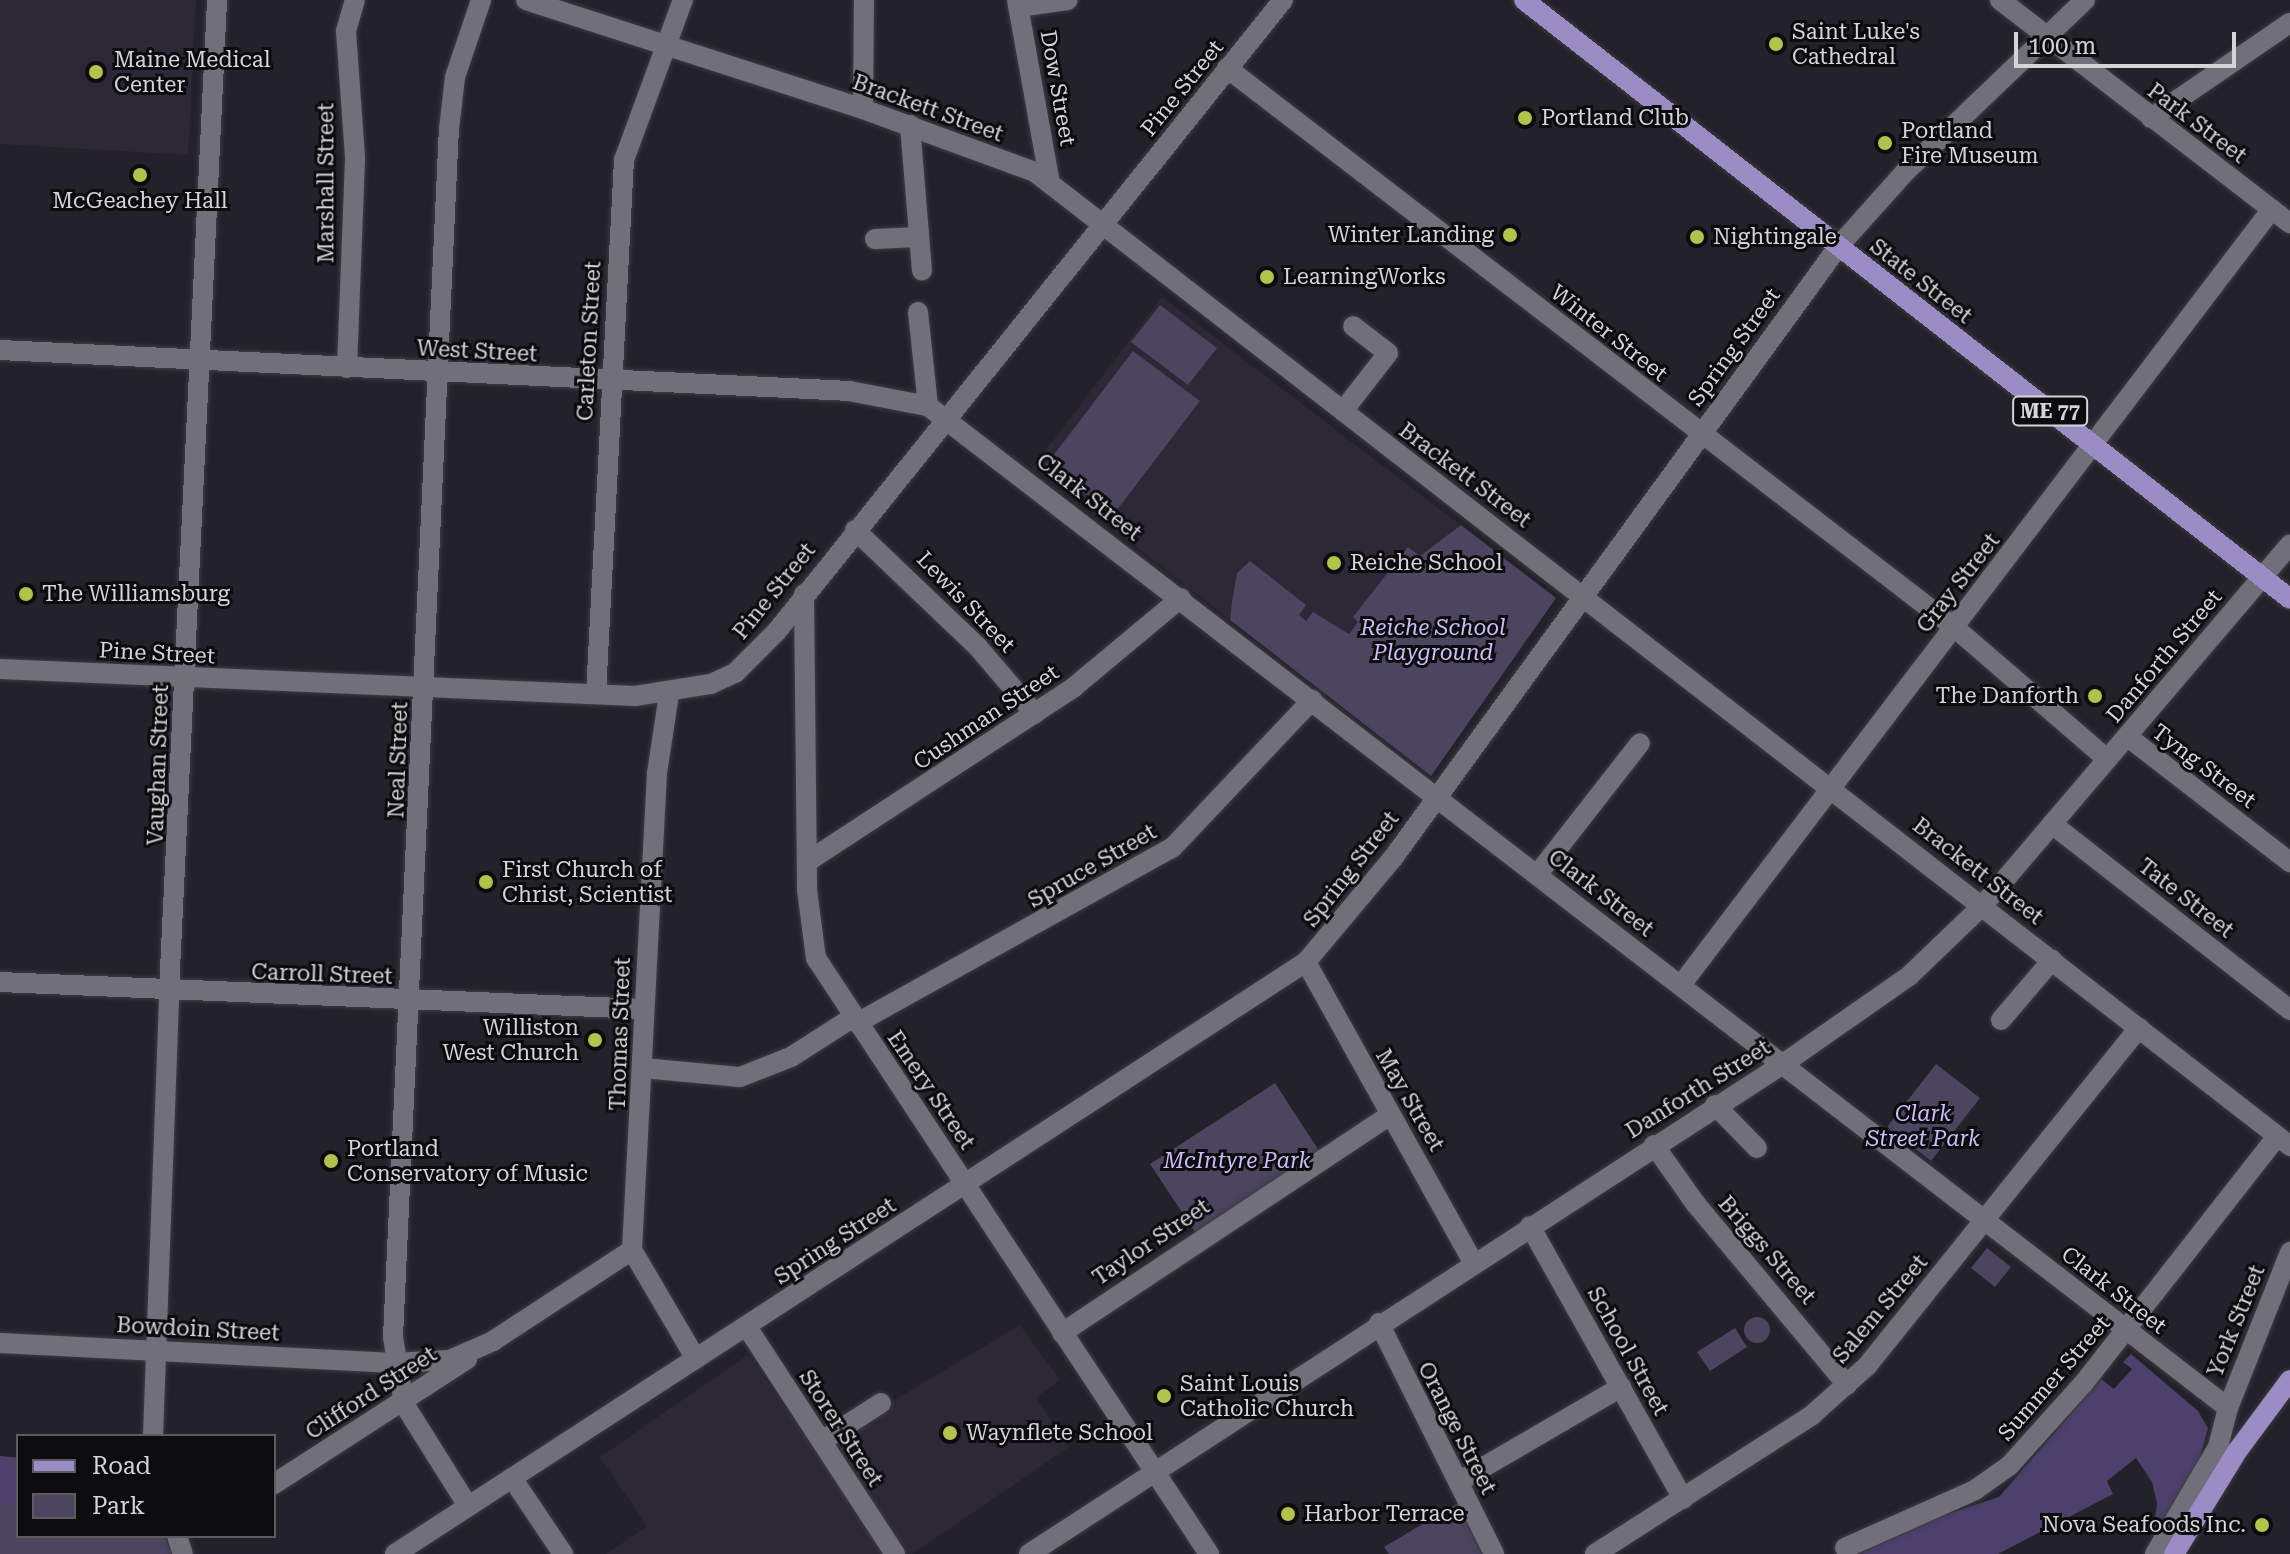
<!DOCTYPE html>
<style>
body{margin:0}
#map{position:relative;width:2290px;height:1554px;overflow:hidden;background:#232129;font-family:"Roboto Serif",serif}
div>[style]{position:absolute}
.built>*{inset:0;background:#2c2836}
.green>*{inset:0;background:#4b4560}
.round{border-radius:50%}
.forest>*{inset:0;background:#4d406d}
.roads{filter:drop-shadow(0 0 2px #3d3b42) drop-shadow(0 0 2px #3d3b42)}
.minor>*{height:20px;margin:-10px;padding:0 10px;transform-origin:10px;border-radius:10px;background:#716f79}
.major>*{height:20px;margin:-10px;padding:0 10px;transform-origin:10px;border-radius:10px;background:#9c8cc6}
.dots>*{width:22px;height:22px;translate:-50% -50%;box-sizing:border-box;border:4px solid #0c0c0f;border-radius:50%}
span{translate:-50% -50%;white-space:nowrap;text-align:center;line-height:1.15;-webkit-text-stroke:6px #0c0c0f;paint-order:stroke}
.shield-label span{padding:2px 6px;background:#0c0c0f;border:2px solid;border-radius:6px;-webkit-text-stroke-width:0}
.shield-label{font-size:20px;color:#d5d4d9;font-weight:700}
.poi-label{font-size:22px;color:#d5d4d9}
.left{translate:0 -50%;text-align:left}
.right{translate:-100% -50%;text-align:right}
.street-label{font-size:22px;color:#d5d4d9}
.park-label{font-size:22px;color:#cbbcf8;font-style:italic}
.legend{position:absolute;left:16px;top:1434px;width:260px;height:104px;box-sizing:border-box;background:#0c0c0f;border:2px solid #5c5c60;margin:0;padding:10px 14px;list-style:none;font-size:24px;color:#d5d4d9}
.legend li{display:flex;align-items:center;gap:16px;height:40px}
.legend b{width:40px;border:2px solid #5c5c60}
.scale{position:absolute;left:2014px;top:32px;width:222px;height:36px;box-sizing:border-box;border:4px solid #d5d4d9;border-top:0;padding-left:10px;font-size:24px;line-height:28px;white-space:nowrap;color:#d5d4d9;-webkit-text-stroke:6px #0c0c0f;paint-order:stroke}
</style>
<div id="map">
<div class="built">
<div style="clip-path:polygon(0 0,196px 0,188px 155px,0 144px)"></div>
<div style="clip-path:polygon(1162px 297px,1556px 598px,1431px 776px,1033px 467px)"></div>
<div style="clip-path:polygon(1020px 1325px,1060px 1380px,1036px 1398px,1069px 1447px,912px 1554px,606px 1554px,647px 1526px,600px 1457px,748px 1355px,814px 1448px)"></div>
</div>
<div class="green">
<div style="clip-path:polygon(1160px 305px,1217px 348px,1188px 385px,1131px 342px)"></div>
<div style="clip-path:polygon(1133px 351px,1200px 401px,1113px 515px,1046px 465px)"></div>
<div style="clip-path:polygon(1461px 525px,1556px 598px,1431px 776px,1230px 620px,1232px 602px,1237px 573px,1250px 561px,1306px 605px,1299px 615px,1306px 621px,1313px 612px,1349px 634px,1358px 622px,1353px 617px,1408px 547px,1420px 556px)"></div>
<div style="clip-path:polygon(1936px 1064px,1980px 1098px,1931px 1161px,1887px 1127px)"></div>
<div style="clip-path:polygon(1275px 1083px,1323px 1157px,1199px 1238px,1150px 1164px)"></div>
<div style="clip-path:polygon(1987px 1248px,2011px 1267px,1995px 1287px,1971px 1268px)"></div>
<div class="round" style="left:1744px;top:1317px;width:26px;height:26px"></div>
<div style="clip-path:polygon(1735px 1328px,1747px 1347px,1710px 1371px,1697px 1352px)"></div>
<div style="clip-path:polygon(0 1456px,18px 1458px,18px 1536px,165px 1536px,172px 1554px,0 1554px)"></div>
<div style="clip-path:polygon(1458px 1503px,1486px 1554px,1389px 1554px,1384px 1547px)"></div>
</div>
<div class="forest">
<div style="clip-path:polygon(2131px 1354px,2198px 1411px,2208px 1428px,2198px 1465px,2152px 1544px,2157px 1503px,2152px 1482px,2136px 1458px,2107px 1481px,2113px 1494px,1998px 1554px,1859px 1554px,1929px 1520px,1999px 1497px,2101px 1379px,2114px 1389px,2132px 1369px,2123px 1362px)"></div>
<div style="clip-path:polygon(0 1456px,18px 1458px,18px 1508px,0 1500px)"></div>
</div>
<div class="roads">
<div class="minor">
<div style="left:526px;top:0;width:354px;rotate:17.9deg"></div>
<div style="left:863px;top:109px;width:183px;rotate:20.1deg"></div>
<div style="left:1035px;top:172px;width:1589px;rotate:37.81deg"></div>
<div style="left:1017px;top:0;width:187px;rotate:79.8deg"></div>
<div style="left:2000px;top:0;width:366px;rotate:37.6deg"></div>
<div style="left:1019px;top:7px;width:49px;rotate:-8.1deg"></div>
<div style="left:1227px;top:68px;width:917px;rotate:37.56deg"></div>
<div style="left:1954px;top:627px;width:202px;rotate:40.8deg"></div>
<div style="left:863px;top:109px;width:109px;rotate:-89.5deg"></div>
<div style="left:2151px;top:118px;width:168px;rotate:-34.4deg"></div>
<div style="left:910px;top:125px;width:146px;rotate:85.3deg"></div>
<div style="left:875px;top:239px;width:43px;rotate:-2.7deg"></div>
<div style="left:918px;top:312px;width:95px;rotate:83.9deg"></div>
<div style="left:0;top:350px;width:850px;rotate:2.76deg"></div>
<div style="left:849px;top:391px;width:80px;rotate:10.8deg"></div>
<div style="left:928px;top:406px;width:1641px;rotate:37.62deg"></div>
<div style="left:347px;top:368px;width:211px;rotate:-87.8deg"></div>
<div style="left:355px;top:157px;width:126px;rotate:-94.1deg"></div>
<div style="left:346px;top:31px;width:32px;rotate:-74deg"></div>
<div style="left:1343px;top:411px;width:73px;rotate:-52.2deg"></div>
<div style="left:1388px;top:353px;width:44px;rotate:-142.4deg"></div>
<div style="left:855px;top:530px;width:168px;rotate:43.6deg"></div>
<div style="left:977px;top:646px;width:89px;rotate:49.5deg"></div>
<div style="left:804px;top:594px;width:296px;rotate:89.4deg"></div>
<div style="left:807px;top:890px;width:69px;rotate:82.5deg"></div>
<div style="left:816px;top:958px;width:714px;rotate:56.6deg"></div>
<div style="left:0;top:669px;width:636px;rotate:2.43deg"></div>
<div style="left:635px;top:696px;width:77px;rotate:-9deg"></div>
<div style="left:711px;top:684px;width:26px;rotate:-25deg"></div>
<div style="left:735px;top:673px;width:59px;rotate:-45deg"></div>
<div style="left:777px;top:631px;width:809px;rotate:-51.27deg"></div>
<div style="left:596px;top:694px;width:535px;rotate:-87deg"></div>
<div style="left:624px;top:160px;width:171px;rotate:-69.8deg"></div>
<div style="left:669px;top:694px;width:80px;rotate:98.6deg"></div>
<div style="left:657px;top:773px;width:478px;rotate:93deg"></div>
<div style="left:632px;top:1250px;width:126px;rotate:59.6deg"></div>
<div style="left:2128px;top:737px;width:205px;rotate:37.7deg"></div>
<div style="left:2052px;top:824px;width:302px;rotate:38deg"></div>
<div style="left:807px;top:862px;width:319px;rotate:-33.2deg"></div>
<div style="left:1074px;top:687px;width:139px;rotate:-39.8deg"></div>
<div style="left:1537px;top:875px;width:167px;rotate:-52deg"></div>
<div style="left:1306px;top:962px;width:343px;rotate:60.9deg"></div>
<div style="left:0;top:982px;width:644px;rotate:2.4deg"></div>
<div style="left:1681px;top:985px;width:975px;rotate:-52.71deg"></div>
<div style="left:2001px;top:1020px;width:79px;rotate:-49.6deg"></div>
<div style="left:857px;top:1023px;width:360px;rotate:-29.1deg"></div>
<div style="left:1172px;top:848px;width:204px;rotate:-46.6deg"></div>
<div style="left:643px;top:1068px;width:97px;rotate:5.3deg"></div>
<div style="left:740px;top:1077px;width:55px;rotate:-21.4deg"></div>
<div style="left:791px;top:1057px;width:72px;rotate:-32.6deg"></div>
<div style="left:1715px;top:1105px;width:60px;rotate:45.7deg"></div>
<div style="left:1654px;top:1145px;width:71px;rotate:54.7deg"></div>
<div style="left:1695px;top:1203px;width:237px;rotate:50.1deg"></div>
<div style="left:1530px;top:1226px;width:313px;rotate:60.7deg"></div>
<div style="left:1379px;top:1323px;width:258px;rotate:63.5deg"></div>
<div style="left:747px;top:1327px;width:271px;rotate:56.9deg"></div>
<div style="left:1062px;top:1333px;width:394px;rotate:-33.6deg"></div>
<div style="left:0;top:1343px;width:395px;rotate:2.9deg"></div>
<div style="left:394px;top:1363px;width:56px;rotate:-3.1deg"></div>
<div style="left:450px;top:1360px;width:47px;rotate:-23.8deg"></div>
<div style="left:493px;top:1341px;width:166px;rotate:-33.2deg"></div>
<div style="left:153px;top:1436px;width:446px;rotate:-87.9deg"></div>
<div style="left:169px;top:990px;width:991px;rotate:-87.22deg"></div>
<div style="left:822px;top:1441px;width:70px;rotate:-32.8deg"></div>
<div style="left:512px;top:1478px;width:92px;rotate:56.1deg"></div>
<div style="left:1458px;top:1482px;width:189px;rotate:-30.2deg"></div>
<div style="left:274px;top:1484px;width:230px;rotate:-32.9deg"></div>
<div style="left:468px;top:1506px;width:120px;rotate:-122.1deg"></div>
<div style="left:404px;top:1404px;width:68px;rotate:-99.3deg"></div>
<div style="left:393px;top:1337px;width:1209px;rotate:-87.35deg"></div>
<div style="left:449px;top:129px;width:52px;rotate:-83.4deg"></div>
<div style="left:455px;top:77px;width:81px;rotate:-71.3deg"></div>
<div style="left:177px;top:1536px;width:19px;rotate:72deg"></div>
<div style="left:1845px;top:1548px;width:142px;rotate:-24deg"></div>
<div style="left:1975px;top:1490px;width:43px;rotate:-35.5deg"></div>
<div style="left:2010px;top:1465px;width:109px;rotate:-48deg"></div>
<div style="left:2083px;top:1384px;width:314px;rotate:-51.9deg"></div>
<div style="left:395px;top:1554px;width:1086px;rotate:-33.02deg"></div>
<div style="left:1306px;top:962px;width:136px;rotate:-50.1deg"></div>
<div style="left:1393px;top:858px;width:756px;rotate:-53.93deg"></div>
<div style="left:1838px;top:247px;width:101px;rotate:-48.2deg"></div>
<div style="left:1905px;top:172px;width:249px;rotate:-43.7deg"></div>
<div style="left:1029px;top:1554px;width:899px;rotate:-33.02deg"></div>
<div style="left:1783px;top:1064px;width:154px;rotate:-34.9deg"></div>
<div style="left:1909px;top:976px;width:104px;rotate:-43.8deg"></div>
<div style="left:1984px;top:904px;width:472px;rotate:-49.6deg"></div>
<div style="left:1595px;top:1554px;width:258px;rotate:-32.6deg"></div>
<div style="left:1812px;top:1415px;width:74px;rotate:-41.7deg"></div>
<div style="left:1867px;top:1366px;width:434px;rotate:-51.2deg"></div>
<div style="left:2155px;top:1554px;width:124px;rotate:-59.5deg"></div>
<div style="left:2218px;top:1447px;width:40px;rotate:-75.6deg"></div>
<div style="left:2228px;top:1408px;width:168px;rotate:-68.3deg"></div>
</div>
<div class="major">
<div style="left:1524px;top:0;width:972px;rotate:38.02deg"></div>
<div style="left:2174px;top:1554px;width:122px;rotate:-58.4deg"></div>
<div style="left:2238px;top:1450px;width:87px;rotate:-53.4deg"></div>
</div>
</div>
<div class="dots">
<div style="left:1776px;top:44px;background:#b3c24b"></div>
<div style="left:96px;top:72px;background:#b3c24b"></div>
<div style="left:1525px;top:118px;background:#b3c24b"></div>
<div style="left:1885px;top:143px;background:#b3c24b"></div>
<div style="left:140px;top:175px;background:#b3c24b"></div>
<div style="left:1510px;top:235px;background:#b3c24b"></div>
<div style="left:1697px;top:237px;background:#b3c24b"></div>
<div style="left:1267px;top:277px;background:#b3c24b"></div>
<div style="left:1334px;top:563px;background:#b3c24b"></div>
<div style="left:26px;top:594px;background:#b3c24b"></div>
<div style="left:2095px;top:696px;background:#b3c24b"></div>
<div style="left:486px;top:882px;background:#b3c24b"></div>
<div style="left:595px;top:1040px;background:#b3c24b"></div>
<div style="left:331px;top:1161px;background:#b3c24b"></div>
<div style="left:1164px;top:1396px;background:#b3c24b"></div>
<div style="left:950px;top:1433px;background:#b3c24b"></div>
<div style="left:1288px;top:1514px;background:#b3c24b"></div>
<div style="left:2262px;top:1525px;background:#b3c24b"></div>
</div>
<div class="shield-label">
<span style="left:2050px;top:411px">ME 77</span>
</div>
<div class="poi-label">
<span class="left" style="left:1792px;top:44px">Saint Luke's<br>Cathedral</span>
<span class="left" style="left:114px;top:72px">Maine Medical<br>Center</span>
<span class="left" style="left:1541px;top:118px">Portland Club</span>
<span class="left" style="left:1901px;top:143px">Portland<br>Fire Museum</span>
<span style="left:140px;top:201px">McGeachey Hall</span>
<span class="right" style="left:1494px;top:235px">Winter Landing</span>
<span class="left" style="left:1713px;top:237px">Nightingale</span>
<span class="left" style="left:1283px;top:277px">LearningWorks</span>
<span class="left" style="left:1350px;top:563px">Reiche School</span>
<span class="left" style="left:42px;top:594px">The Williamsburg</span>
<span class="right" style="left:2079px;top:696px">The Danforth</span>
<span class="left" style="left:502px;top:882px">First Church of<br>Christ, Scientist</span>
<span class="right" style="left:579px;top:1040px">Williston<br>West Church</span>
<span class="left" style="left:347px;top:1161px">Portland<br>Conservatory of Music</span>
<span class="left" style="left:1180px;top:1396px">Saint Louis<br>Catholic Church</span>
<span class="left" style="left:966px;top:1433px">Waynflete School</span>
<span class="left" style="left:1304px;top:1514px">Harbor Terrace</span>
<span class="right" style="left:2246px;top:1525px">Nova Seafoods Inc.</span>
</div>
<div class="street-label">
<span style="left:1058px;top:88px;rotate:80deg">Dow Street</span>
<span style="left:1182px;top:88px;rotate:-51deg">Pine Street</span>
<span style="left:928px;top:108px;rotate:20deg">Brackett Street</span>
<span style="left:2197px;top:123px;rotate:37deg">Park Street</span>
<span style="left:326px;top:183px;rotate:-90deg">Marshall Street</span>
<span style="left:1921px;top:281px;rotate:38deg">State Street</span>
<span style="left:1609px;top:333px;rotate:38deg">Winter Street</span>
<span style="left:589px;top:341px;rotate:-87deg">Carleton Street</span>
<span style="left:1734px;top:347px;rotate:-54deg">Spring Street</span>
<span style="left:477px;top:351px;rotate:3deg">West Street</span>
<span style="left:1465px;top:475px;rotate:37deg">Brackett Street</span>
<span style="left:1089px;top:497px;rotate:38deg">Clark Street</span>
<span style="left:1958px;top:583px;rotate:-52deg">Gray Street</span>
<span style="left:774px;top:591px;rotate:-51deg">Pine Street</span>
<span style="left:966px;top:602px;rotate:46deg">Lewis Street</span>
<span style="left:157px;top:653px;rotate:3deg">Pine Street</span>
<span style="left:2164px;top:656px;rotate:-50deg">Danforth Street</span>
<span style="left:986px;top:717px;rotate:-34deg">Cushman Street</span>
<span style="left:398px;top:760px;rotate:-88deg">Neal Street</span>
<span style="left:158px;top:765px;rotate:-88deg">Vaughan Street</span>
<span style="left:2204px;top:766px;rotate:37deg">Tyng Street</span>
<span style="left:1092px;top:866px;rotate:-30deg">Spruce Street</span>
<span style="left:1351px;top:869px;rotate:-52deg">Spring Street</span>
<span style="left:1978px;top:871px;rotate:38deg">Brackett Street</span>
<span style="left:1601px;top:893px;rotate:38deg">Clark Street</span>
<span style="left:2186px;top:898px;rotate:38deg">Tate Street</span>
<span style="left:322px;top:974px;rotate:2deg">Carroll Street</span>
<span style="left:620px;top:1034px;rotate:-88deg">Thomas Street</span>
<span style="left:1698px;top:1089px;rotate:-32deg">Danforth Street</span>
<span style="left:931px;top:1090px;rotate:56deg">Emery Street</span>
<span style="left:1410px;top:1100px;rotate:60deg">May Street</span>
<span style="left:835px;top:1241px;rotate:-33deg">Spring Street</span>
<span style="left:1151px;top:1242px;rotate:-34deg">Taylor Street</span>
<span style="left:1767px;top:1250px;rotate:49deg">Briggs Street</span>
<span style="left:2114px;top:1290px;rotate:38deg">Clark Street</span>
<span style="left:1880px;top:1309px;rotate:-50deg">Salem Street</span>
<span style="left:2236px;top:1321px;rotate:-68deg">York Street</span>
<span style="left:198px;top:1329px;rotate:3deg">Bowdoin Street</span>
<span style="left:1628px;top:1351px;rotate:61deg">School Street</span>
<span style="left:2054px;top:1378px;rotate:-49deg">Summer Street</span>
<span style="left:371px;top:1393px;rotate:-33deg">Clifford Street</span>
<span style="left:841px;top:1428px;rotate:57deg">Storer Street</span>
<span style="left:1457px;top:1428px;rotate:63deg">Orange Street</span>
</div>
<div class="park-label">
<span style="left:1433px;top:640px">Reiche School<br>Playground</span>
<span style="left:1923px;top:1126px">Clark<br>Street Park</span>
<span style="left:1237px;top:1161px">McIntyre Park</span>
</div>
<ul class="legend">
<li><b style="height:10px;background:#9c8cc6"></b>Road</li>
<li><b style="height:22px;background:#4b4560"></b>Park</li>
</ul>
<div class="scale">100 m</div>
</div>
